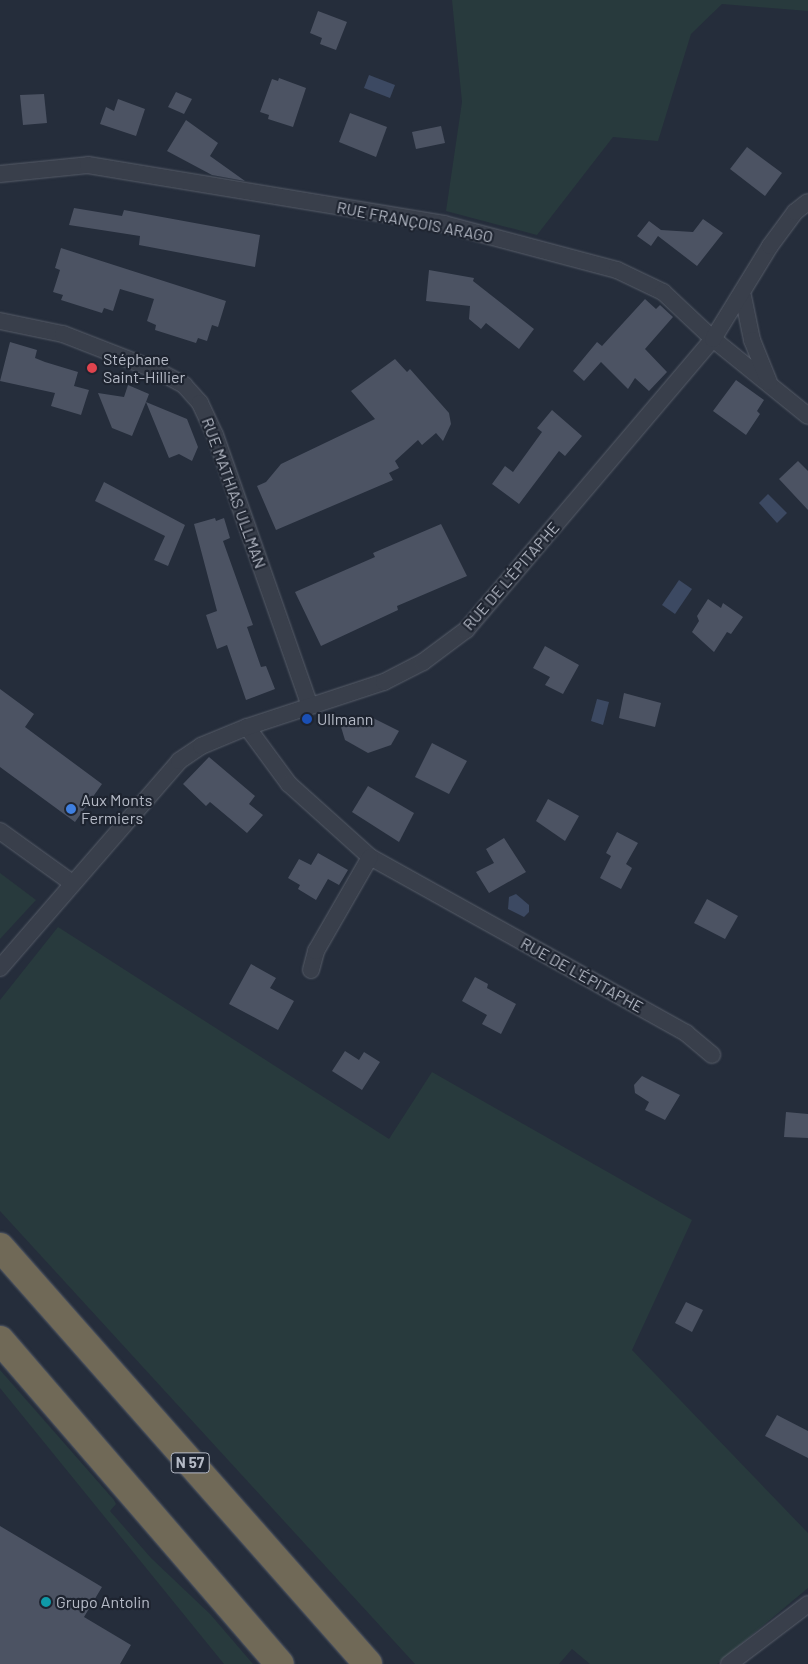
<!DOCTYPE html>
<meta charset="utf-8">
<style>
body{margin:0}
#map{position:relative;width:808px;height:1664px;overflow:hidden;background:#252d3b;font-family:Barlow,sans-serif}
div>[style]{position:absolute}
.green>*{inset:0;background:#283a3d}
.water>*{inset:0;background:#3c4962}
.building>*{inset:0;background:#4c5363}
.roads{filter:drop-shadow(0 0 1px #575d69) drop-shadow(0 0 1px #575d69)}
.street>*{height:16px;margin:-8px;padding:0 8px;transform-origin:8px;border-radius:8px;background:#393f4b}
.highway>*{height:28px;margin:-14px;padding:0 14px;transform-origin:14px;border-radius:14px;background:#706957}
.dots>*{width:14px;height:14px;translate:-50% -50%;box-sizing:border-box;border:2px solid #1e2430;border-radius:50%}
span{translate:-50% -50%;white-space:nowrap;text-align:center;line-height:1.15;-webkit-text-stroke:4.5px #1e2430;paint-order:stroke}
.shield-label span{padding:1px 4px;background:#1e2430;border:1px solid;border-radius:4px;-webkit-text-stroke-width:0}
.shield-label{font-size:15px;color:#b5bac6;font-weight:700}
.street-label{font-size:16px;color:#b5bac6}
.poi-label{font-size:16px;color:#b5bac6}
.left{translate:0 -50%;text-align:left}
</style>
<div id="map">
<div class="green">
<div style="clip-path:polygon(452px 0,808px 0,808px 11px,722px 4px,691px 34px,658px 141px,613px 137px,537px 235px,446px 211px,462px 102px)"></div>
<div style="clip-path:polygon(0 873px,36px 900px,0 939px)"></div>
<div style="clip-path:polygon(58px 927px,389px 1139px,432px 1072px,692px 1220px,632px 1350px,808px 1533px,808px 1588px,717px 1664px,590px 1664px,572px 1649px,559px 1664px,415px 1664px,0 1211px,0 1000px)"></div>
<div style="clip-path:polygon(0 1370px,114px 1500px,116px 1504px,110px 1511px,151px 1558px,210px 1614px,253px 1664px,224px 1664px,0 1388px)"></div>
</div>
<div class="water">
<div style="clip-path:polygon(369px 75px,395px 85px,390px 98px,364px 88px)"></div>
<div style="clip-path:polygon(768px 494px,787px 513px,777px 523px,759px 503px)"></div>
<div style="clip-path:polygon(679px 580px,692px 589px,675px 614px,662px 605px)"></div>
<div style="clip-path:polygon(597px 699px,609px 702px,603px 725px,591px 721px)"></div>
<div style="clip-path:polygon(516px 894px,529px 905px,529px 912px,524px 917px,508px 909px,509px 897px)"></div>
</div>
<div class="building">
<div style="clip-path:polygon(318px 11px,347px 22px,336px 50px,320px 44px,322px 38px,310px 33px)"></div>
<div style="clip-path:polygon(279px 78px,306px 88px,293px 127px,268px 119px,269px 115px,260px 112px,272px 79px,278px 81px)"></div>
<div style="clip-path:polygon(176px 92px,192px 99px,184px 114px,168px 107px)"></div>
<div style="clip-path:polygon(44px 94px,47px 123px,23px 125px,20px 95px)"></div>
<div style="clip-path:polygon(118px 99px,145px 109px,136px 136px,100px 124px,106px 107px,114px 111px)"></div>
<div style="clip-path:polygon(350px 113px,387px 127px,376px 157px,339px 142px)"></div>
<div style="clip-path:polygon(186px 120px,218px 143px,210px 156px,245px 181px,212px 175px,167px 151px)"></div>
<div style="clip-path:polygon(441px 126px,445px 143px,416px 149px,412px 132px)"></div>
<div style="clip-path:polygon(747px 147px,782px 173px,765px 196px,730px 169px)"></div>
<div style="clip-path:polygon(74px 208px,122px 216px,124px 210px,260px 235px,255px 267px,139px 245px,140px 236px,69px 225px)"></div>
<div style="clip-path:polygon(703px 219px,723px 233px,697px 266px,658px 236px,651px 246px,637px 236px,649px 221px,661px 230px,693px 232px)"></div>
<div style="clip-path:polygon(61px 248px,226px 301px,218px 327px,212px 325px,207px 341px,198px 338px,196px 343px,155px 330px,156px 325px,147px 321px,154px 299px,120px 289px,113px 311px,104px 308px,102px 313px,61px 300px,63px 295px,53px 292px,60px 270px,55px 268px)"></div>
<div style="clip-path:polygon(429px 270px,474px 278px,473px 281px,534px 329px,519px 349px,486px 323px,481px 329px,469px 319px,470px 306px,426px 301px)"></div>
<div style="clip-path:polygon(645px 299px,656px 309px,660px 305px,673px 317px,645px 349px,667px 372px,649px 391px,635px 378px,628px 389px,601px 362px,584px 381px,573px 371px,597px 342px,602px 346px)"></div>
<div style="clip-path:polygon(10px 342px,37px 350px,35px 358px,45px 362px,78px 372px,74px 386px,89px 390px,81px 415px,51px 406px,55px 393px,0 381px)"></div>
<div style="clip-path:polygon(395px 359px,407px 372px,410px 369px,449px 413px,451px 424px,443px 441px,436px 433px,422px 445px,418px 440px,395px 461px,399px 468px,389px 473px,393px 480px,276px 530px,257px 486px,266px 482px,281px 464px,375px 419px,351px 391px)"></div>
<div style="clip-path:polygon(736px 380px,764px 400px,757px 411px,760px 414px,746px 435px,713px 411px)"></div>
<div style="clip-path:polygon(128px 385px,149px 394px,146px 402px,187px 419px,198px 447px,192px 461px,179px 454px,169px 458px,146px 402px,132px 436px,112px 428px,98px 393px,124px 397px)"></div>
<div style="clip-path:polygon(552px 410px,582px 436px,565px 456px,559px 451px,519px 504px,492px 484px,505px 466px,513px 472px,542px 432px,537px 428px)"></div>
<div style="clip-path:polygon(798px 461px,808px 471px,808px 510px,779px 479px)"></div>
<div style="clip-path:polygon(104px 482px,185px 525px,168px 566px,154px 560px,165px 536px,95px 501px)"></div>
<div style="clip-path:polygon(215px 518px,216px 521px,224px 518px,230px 538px,223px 541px,253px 625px,247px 627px,261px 667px,266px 666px,275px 689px,246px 700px,227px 645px,217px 649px,206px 615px,217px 611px,194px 524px)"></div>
<div style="clip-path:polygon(441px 524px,467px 576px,397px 606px,398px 610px,321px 646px,295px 592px,375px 557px,373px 553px)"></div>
<div style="clip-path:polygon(708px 599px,721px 608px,723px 603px,743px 617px,731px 634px,727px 632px,714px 652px,692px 632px,699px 621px,697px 616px)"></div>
<div style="clip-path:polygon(545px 646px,579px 665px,563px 694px,545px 685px,550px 677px,533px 668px)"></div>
<div style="clip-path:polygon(0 689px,34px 714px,25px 727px,102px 784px,75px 822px,0 767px)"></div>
<div style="clip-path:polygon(624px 693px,661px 703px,655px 727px,619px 718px)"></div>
<div style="clip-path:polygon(371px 717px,399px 731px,391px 745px,368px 753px,345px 740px,341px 727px)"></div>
<div style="clip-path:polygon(432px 743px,467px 761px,449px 794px,415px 777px)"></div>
<div style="clip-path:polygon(209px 757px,255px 796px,249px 804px,263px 815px,247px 833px,210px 802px,206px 806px,183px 784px)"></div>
<div style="clip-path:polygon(368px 786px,414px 813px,399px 842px,352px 812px)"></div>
<div style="clip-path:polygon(548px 799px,579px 816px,565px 841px,536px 821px)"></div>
<div style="clip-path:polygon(617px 832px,638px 843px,626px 864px,632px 868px,621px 889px,600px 878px,611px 856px,606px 853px)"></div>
<div style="clip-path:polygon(504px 838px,526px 872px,489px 893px,476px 872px,494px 863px,486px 849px)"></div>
<div style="clip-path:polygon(318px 853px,348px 870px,339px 885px,328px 879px,316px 900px,298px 889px,300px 885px,288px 878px,299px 859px,311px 865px)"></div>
<div style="clip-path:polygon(707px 899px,738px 916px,725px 939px,694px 923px)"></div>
<div style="clip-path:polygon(251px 964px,276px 978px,270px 988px,294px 1001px,278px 1030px,229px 1004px)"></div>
<div style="clip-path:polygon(475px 977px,488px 984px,487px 988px,516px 1004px,501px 1034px,482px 1024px,487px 1015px,462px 1001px)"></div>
<div style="clip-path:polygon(345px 1051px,359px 1060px,364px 1052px,380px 1062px,362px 1090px,332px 1071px)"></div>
<div style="clip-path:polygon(642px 1076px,680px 1095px,665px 1120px,645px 1110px,649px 1102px,635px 1093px,634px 1085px)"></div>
<div style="clip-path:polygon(786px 1112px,808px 1114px,808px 1138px,784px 1137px)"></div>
<div style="clip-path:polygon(686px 1302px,703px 1310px,692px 1332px,675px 1323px)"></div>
<div style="clip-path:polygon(777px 1415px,808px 1431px,808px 1458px,765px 1436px)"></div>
<div style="clip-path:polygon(0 1526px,102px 1587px,84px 1617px,131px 1645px,120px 1664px,0 1664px)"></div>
</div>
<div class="roads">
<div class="street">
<div style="left:0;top:174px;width:88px;rotate:-5.8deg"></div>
<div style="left:88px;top:165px;width:361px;rotate:9.4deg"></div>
<div style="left:444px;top:224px;width:179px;rotate:14.9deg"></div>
<div style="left:617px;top:270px;width:51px;rotate:25.6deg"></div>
<div style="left:663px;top:292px;width:69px;rotate:43.2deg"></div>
<div style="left:713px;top:339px;width:122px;rotate:39deg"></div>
<div style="left:743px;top:296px;width:45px;rotate:78.4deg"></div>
<div style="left:752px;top:340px;width:45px;rotate:68deg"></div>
<div style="left:0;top:321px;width:64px;rotate:11.7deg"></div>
<div style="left:63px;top:334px;width:102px;rotate:21.3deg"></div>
<div style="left:158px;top:371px;width:30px;rotate:28deg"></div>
<div style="left:184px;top:385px;width:24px;rotate:48deg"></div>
<div style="left:200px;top:403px;width:35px;rotate:65deg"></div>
<div style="left:215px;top:435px;width:287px;rotate:70.7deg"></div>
<div style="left:247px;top:727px;width:71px;rotate:53.6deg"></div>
<div style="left:289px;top:784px;width:109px;rotate:42deg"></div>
<div style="left:370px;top:857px;width:362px;rotate:29.1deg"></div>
<div style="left:686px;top:1033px;width:34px;rotate:40deg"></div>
<div style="left:0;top:831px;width:89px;rotate:35.8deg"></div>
<div style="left:0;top:968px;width:274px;rotate:-49.1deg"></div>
<div style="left:179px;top:761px;width:27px;rotate:-34deg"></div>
<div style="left:201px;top:746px;width:50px;rotate:-22.4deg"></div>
<div style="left:247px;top:727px;width:144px;rotate:-18.2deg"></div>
<div style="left:384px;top:682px;width:44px;rotate:-27.1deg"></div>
<div style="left:423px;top:662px;width:54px;rotate:-36.7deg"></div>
<div style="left:466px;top:630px;width:382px;rotate:-49.7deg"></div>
<div style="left:713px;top:339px;width:109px;rotate:-58.5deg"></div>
<div style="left:770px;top:246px;width:42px;rotate:-53.7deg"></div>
<div style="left:795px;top:212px;width:16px;rotate:-38deg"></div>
<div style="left:311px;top:970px;width:20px;rotate:-75deg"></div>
<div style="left:316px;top:951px;width:108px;rotate:-60.1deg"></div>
<div style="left:729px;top:1664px;width:99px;rotate:-37.2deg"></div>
</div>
<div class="highway">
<div style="left:0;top:1247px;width:556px;rotate:48.57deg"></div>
<div style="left:0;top:1340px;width:428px;rotate:49.2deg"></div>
</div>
</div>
<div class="dots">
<div style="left:92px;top:368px;background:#e0444e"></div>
<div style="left:307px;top:719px;background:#1a4fb4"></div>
<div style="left:71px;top:809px;background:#3f7fe0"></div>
<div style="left:46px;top:1602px;background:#0f9aa8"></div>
</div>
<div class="shield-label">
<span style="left:190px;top:1463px">N 57</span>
</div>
<div class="street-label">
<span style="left:415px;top:222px;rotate:11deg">RUE FRANÇOIS ARAGO</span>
<span style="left:234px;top:493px;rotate:70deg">RUE MATHIAS ULLMAN</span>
<span style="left:511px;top:576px;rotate:-49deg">RUE DE L'ÉPITAPHE</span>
<span style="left:582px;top:975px;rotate:29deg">RUE DE L'ÉPITAPHE</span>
</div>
<div class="poi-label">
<span class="left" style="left:103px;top:368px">Stéphane<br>Saint-Hillier</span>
<span class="left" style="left:317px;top:719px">Ullmann</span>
<span class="left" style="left:81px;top:809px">Aux Monts<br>Fermiers</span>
<span class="left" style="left:56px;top:1602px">Grupo Antolin</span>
</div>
</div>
